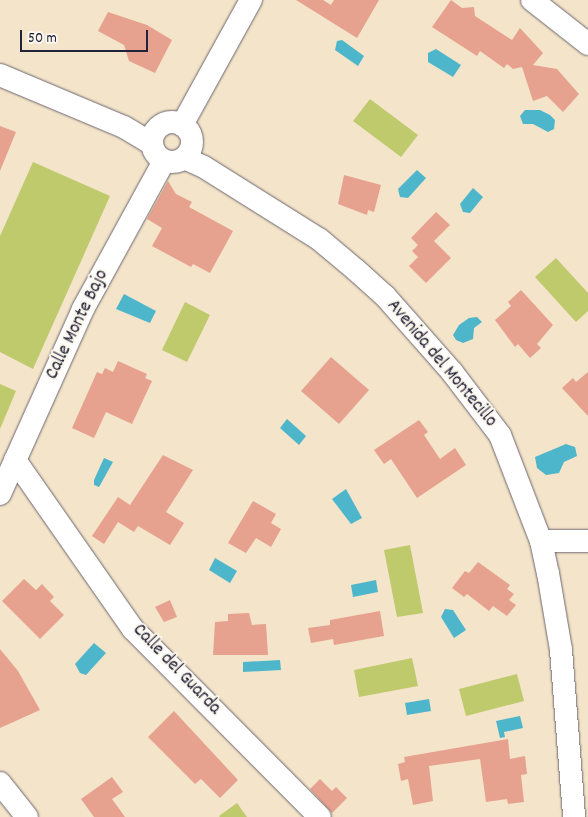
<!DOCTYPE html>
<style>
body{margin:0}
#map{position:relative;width:588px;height:817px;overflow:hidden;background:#f4e4ca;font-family:Dekko,sans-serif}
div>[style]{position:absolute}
.green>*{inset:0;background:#beca6c}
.water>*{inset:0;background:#4db6cb}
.building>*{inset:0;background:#e6a28e}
.roads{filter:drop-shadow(0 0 1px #6c666d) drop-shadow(0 0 1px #6c666d)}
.minor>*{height:22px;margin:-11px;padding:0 11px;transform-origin:11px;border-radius:11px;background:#fff}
.minor>.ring{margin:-11px;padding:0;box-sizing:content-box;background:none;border:22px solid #fff;border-radius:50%}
span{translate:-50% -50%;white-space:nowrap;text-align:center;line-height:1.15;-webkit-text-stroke:4px #fbf7ec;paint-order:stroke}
.street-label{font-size:19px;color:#22223b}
.scale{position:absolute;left:20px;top:30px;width:128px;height:22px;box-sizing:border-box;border:2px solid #22223b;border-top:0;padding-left:6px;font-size:15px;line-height:18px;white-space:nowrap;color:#22223b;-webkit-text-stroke:4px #fbf7ec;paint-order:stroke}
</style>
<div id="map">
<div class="green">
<div style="clip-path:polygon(370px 99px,418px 135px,401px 157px,353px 121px)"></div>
<div style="clip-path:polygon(33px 162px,110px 196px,33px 369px,0 352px,0 236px)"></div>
<div style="clip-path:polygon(556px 258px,588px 293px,588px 311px,576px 322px,535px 277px)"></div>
<div style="clip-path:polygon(185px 302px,210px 315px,187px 362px,162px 350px)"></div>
<div style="clip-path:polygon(0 384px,16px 391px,0 429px)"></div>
<div style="clip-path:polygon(410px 545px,423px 613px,397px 617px,384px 550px)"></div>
<div style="clip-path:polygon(412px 658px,418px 686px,359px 697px,354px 670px)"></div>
<div style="clip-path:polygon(517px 674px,524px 701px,466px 716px,459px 689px)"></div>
<div style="clip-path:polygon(237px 803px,247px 817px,220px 817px,219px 816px)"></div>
</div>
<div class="water">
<div style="clip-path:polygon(342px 40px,364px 56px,358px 66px,335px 50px,337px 41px)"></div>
<div style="clip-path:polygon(436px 49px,461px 65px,453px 77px,428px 62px,428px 53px)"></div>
<div style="clip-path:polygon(525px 110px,540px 110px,550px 115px,555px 120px,554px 129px,548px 132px,533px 124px,523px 124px,520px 116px)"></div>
<div style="clip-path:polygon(417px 170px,426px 178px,408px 198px,400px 197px,398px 189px)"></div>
<div style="clip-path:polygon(473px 188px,483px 197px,470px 213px,463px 212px,460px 204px)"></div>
<div style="clip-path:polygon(124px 294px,156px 311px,150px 323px,116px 309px)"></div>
<div style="clip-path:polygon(477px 317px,482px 322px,474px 328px,473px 339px,463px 343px,456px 340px,453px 335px,459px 325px,469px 318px)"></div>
<div style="clip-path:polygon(287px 419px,306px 436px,299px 445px,280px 428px)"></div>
<div style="clip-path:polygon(566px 444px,575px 447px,577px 456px,564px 462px,559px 473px,546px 475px,537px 468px,535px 457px)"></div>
<div style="clip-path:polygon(104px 458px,113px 462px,99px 487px,94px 485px,94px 480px)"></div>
<div style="clip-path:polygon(346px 489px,362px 518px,351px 524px,332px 499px)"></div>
<div style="clip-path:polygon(215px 558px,237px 571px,230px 583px,209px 570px)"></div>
<div style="clip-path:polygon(376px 580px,378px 592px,353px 597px,351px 585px)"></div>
<div style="clip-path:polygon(445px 609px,453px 610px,466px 630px,454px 638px,441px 617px)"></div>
<div style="clip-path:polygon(94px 643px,106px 653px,86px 675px,80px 673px,75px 664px)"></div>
<div style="clip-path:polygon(280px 660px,281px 670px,243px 672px,243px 662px)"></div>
<div style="clip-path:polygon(429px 699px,431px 711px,407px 715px,405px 703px)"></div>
<div style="clip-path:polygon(520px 716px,523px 728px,504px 732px,505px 737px,500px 738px,496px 721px)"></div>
</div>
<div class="building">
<div style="clip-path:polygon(296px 0,323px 0,331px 5px,334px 0,379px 0,357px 38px)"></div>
<div style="clip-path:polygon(451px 0,462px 8px,474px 7px,475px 16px,512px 40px,520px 28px,543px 53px,533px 65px,557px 69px,579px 94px,563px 112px,547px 96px,533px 101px,522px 67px,513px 69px,507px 64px,504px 68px,480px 51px,477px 56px,432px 27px)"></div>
<div style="clip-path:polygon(108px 12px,147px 25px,172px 40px,155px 73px,129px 61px,124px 45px,98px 31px)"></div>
<div style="clip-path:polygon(0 126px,16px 132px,0 171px)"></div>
<div style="clip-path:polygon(344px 175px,381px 185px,374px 212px,368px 210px,367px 215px,338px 204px)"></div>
<div style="clip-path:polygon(168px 181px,176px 194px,192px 202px,189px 207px,233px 231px,210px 273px,193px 264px,191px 267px,152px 246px,162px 228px,147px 219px)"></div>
<div style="clip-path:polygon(436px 212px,450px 225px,434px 241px,451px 258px,426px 283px,409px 266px,418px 257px,412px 251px,418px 245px,411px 238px)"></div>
<div style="clip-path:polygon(521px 290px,553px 325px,537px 344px,541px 348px,530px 358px,518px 344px,515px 347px,495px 320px,511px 306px,508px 302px)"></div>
<div style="clip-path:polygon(331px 357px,369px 390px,339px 424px,301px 391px)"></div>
<div style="clip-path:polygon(118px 361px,147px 374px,145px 378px,152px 381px,132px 424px,106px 412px,94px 438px,72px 428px,97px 372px,102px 374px,105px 368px,113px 372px)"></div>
<div style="clip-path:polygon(588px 372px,588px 416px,562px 388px,573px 378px,576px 382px)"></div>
<div style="clip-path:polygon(419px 420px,428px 432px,424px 435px,440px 459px,455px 448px,466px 465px,417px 498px,391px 459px,384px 464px,374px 450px)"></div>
<div style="clip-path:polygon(163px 455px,193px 470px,166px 512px,184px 523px,170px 545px,138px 526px,134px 532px,118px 522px,104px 544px,92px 536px,118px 497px,130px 505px)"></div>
<div style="clip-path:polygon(253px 501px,276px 514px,271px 523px,281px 529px,271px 547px,256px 538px,246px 553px,228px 543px)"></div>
<div style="clip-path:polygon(478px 562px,510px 585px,507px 589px,514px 594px,509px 600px,516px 605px,507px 616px,493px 606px,489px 611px,467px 594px,464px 597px,452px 588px,465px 571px,469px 573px)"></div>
<div style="clip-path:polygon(24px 579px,36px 590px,42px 584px,54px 597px,50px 601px,64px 615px,40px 639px,2px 601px)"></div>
<div style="clip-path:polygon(170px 600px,177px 617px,164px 622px,155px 607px)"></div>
<div style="clip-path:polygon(380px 611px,384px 636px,334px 645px,333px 639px,311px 643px,308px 628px,330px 625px,330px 620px)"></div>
<div style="clip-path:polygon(249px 613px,252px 625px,266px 624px,268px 655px,213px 655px,215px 622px,228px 621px,228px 614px)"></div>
<div style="clip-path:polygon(0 649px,18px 671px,40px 710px,0 728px)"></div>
<div style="clip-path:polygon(174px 711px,238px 780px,220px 798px,201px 779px,195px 784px,148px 737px)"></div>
<div style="clip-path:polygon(508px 739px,510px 759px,525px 756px,527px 774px,521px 775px,524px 802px,508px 804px,507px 799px,486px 802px,480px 759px,429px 766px,433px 801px,413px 805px,408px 779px,401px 781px,398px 764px,405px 762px,404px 757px)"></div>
<div style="clip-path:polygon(112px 777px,123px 792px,112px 799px,125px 817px,94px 817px,81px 799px)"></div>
<div style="clip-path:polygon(320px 779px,332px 791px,336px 787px,347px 798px,332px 813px,310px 789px)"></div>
</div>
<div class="roads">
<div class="minor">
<div style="left:532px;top:0;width:71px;rotate:38.2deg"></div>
<div style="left:0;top:75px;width:134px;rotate:22.8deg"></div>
<div style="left:124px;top:127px;width:33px;rotate:31deg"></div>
<div class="ring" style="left:152px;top:122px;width:18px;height:18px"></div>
<div style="left:182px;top:125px;width:143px;rotate:-61.1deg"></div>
<div style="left:184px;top:158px;width:22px;rotate:24deg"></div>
<div style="left:204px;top:167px;width:136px;rotate:32.1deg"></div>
<div style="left:319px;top:239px;width:48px;rotate:40deg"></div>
<div style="left:356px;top:270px;width:39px;rotate:42deg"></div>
<div style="left:385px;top:296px;width:101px;rotate:48.6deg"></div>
<div style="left:452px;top:372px;width:79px;rotate:52.7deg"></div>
<div style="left:500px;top:435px;width:114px;rotate:68.9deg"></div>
<div style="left:541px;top:541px;width:33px;rotate:78deg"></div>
<div style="left:548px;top:573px;width:78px;rotate:80.4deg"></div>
<div style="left:561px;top:650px;width:168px;rotate:85.5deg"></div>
<div style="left:15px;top:460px;width:206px;rotate:55.1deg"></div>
<div style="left:133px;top:629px;width:265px;rotate:45.2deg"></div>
<div style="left:0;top:494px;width:203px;rotate:-65.8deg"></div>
<div style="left:83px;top:309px;width:169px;rotate:-61.3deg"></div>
<div style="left:541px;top:541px;width:47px"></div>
<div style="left:0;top:783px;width:43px;rotate:51.5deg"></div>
</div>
</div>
<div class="street-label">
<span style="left:78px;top:325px;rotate:-64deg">Calle Monte Bajo</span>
<span style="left:441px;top:364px;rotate:50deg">Avenida del Montecillo</span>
<span style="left:176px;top:670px;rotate:46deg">Calle del Guarda</span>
</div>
<div class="scale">50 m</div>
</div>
